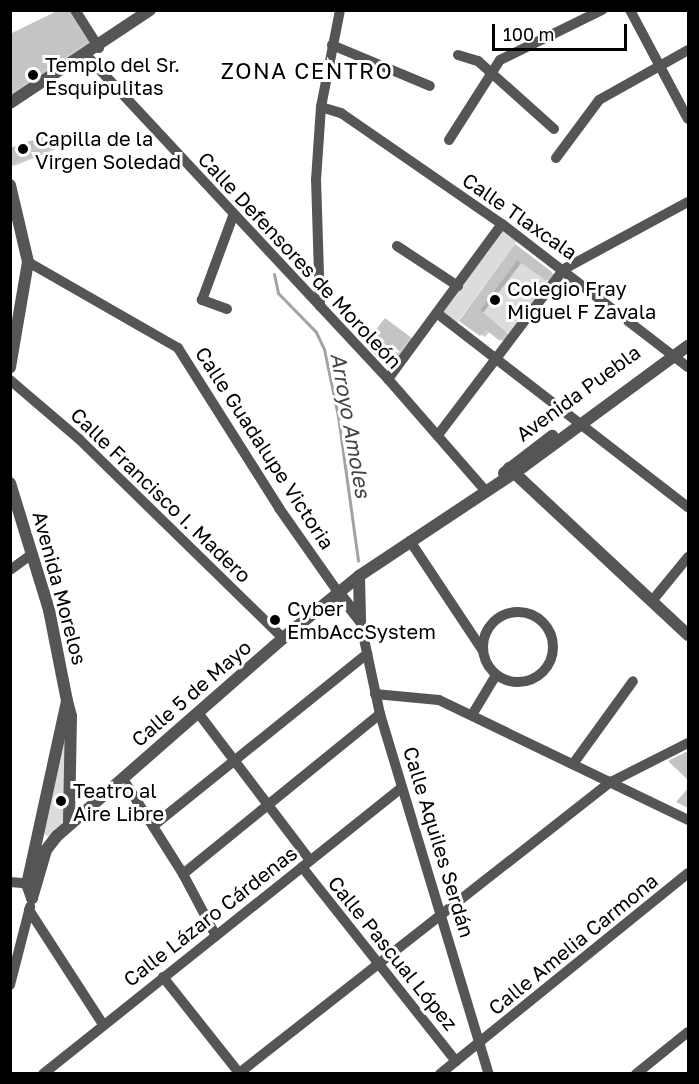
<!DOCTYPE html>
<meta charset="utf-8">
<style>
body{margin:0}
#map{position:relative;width:699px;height:1084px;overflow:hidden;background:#fff;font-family:"Golos Text",sans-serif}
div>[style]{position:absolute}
.green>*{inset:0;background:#dcdcdc}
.shadow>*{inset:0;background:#0003}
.stream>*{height:3px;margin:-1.5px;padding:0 1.5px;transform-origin:1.5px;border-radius:1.5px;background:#a3a3a3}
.building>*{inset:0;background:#c4c4c4}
.minor>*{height:10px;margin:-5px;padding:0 5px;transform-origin:5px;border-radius:5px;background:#555}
.minor>.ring{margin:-5px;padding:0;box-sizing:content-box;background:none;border:10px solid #555;border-radius:50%}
.tertiary>*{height:12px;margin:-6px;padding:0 6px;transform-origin:6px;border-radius:6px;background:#555}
.dots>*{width:16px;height:16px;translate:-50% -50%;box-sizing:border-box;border:3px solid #fff;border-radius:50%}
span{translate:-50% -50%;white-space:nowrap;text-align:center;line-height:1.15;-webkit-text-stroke:6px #fff;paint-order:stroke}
.poi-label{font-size:20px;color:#000}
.left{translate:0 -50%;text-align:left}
.street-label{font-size:20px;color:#000}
.water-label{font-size:21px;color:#444;font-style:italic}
.quarter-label{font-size:22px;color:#000;letter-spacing:1.5px}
.frame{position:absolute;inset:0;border:12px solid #000;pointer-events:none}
.scale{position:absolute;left:492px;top:24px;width:135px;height:27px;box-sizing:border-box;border:3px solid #000;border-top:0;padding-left:8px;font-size:18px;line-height:21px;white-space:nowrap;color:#000;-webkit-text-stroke:4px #fff;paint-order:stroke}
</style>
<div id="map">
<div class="green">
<div style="clip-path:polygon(502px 224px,520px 237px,454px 327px,438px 314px)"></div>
<div style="clip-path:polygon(517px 260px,552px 285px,513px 336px,480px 310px)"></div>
<div style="clip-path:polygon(68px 717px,64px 817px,58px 834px,50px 838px,41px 832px)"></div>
</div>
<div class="shadow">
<div style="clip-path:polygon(62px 10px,76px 10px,94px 47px,14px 101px,10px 113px,10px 36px)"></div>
<div style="clip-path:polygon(54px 134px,61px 147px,14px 166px,11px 164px)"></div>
<div style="clip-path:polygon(519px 248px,555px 275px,550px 282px,522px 262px,483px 313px,510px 335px,504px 342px,490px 331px,485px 337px,461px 320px)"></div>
<div style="clip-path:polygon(394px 325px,417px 342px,398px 369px,367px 343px)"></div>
<div style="clip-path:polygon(276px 614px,281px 619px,279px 621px,273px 616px)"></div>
</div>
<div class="stream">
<div style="left:274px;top:274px;width:19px;rotate:78deg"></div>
<div style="left:278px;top:293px;width:54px;rotate:45.7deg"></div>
<div style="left:316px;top:332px;width:19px;rotate:65deg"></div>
<div style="left:324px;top:349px;width:68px;rotate:78.2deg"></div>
<div style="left:338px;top:416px;width:146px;rotate:82.1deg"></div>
</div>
<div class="building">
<div style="clip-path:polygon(59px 10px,68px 10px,87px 42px,10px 93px,10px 34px)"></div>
<div style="clip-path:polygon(55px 132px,58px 145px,10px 165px,10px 148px)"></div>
<div style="clip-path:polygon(515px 244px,552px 272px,546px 281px,517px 260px,480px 310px,507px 332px,500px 341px,486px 330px,480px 336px,459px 321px)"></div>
<div style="clip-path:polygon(385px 318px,410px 337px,386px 366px,365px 344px)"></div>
<div style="clip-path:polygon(688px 751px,688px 780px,668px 761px)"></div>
<div style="clip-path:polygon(688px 788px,688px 808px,676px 802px)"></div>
</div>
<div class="minor">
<div style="left:75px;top:10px;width:45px;rotate:57.7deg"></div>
<div style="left:630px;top:10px;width:123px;rotate:62deg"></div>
<div style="left:332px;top:45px;width:106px;rotate:22.7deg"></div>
<div style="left:458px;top:55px;width:21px;rotate:17deg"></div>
<div style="left:478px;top:61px;width:102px;rotate:41.8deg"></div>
<div style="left:87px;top:56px;width:442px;rotate:47deg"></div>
<div style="left:388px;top:379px;width:147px;rotate:48.9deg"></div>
<div style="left:321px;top:107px;width:21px;rotate:17deg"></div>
<div style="left:341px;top:113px;width:196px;rotate:34.6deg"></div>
<div style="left:502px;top:224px;width:235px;rotate:37.6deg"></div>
<div style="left:449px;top:140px;width:95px;rotate:-57.5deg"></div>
<div style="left:500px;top:60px;width:114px;rotate:-26.1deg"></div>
<div style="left:556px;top:158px;width:72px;rotate:-53.4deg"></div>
<div style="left:599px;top:100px;width:102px;rotate:-29.3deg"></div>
<div style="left:397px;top:246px;width:73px;rotate:33.3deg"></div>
<div style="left:28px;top:262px;width:173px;rotate:29.8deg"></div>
<div style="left:178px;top:348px;width:189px;rotate:57.7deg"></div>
<div style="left:279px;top:508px;width:103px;rotate:54.9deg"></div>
<div style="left:320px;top:306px;width:126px;rotate:-91.8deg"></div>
<div style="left:316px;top:180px;width:73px;rotate:-86.1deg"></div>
<div style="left:321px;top:107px;width:99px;rotate:-78.9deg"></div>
<div style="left:227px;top:309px;width:27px;rotate:-160deg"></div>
<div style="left:202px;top:300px;width:90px;rotate:-69.7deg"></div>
<div style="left:438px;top:314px;width:316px;rotate:37.7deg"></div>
<div style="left:388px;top:379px;width:192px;rotate:-53.7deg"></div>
<div style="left:10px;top:380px;width:91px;rotate:40.5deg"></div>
<div style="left:79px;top:439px;width:285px;rotate:44.3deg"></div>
<div style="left:438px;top:435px;width:208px;rotate:-52.8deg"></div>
<div style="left:564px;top:269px;width:141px;rotate:-28.4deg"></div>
<div style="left:410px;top:541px;width:132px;rotate:56.4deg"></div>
<div style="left:10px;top:570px;width:26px;rotate:-36deg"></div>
<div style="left:652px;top:601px;width:57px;rotate:-50.7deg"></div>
<div class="ring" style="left:483px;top:612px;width:60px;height:60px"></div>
<div style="left:360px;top:620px;width:96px;rotate:78deg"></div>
<div style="left:380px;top:714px;width:376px;rotate:73.2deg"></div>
<div style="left:375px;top:694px;width:64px;rotate:5.4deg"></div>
<div style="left:439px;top:700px;width:276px;rotate:25.7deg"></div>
<div style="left:199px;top:714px;width:183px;rotate:52.8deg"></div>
<div style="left:472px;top:715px;width:47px;rotate:-59deg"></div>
<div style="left:573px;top:764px;width:102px;rotate:-54.1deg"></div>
<div style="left:123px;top:779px;width:112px;rotate:57.7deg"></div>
<div style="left:183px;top:874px;width:70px;rotate:62deg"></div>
<div style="left:153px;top:826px;width:275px;rotate:-38.8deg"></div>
<div style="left:302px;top:867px;width:248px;rotate:51.6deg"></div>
<div style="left:183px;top:874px;width:254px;rotate:-39.1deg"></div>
<div style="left:10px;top:882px;width:24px;rotate:5deg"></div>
<div style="left:29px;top:910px;width:135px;rotate:57.1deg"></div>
<div style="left:163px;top:977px;width:124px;rotate:51.6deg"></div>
<div style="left:10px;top:985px;width:81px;rotate:-75.6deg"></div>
<div style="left:43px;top:1074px;width:458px;rotate:-38.6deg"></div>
<div style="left:238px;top:1074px;width:474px;rotate:-38.1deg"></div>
<div style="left:611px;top:782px;width:86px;rotate:-26.9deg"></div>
<div style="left:440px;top:1074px;width:319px;rotate:-39deg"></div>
<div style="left:636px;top:1074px;width:67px;rotate:-38.9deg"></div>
</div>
<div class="tertiary">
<div style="left:10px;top:103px;width:168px;rotate:-33.6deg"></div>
<div style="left:10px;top:185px;width:79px;rotate:76.8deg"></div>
<div style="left:28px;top:262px;width:107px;rotate:99.7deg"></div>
<div style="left:509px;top:468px;width:245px;rotate:43deg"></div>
<div style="left:504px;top:473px;width:61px;rotate:-37.6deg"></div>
<div style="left:10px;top:483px;width:133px;rotate:72.9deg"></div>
<div style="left:49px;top:610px;width:93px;rotate:78.8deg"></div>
<div style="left:67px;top:701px;width:187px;rotate:102.3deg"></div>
<div style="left:27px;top:884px;width:15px;rotate:70deg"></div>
<div style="left:359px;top:576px;width:44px;rotate:88.7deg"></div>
<div style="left:338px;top:592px;width:36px;rotate:52deg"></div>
<div style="left:67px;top:701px;width:16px;rotate:75deg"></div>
<div style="left:71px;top:716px;width:107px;rotate:91.1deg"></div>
<div style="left:32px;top:898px;width:50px;rotate:-73.7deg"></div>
<div style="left:46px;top:850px;width:18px;rotate:-52deg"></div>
<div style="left:57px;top:836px;width:300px;rotate:-41.2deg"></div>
<div style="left:283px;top:638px;width:98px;rotate:-39.2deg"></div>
<div style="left:359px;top:576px;width:197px;rotate:-33.6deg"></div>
<div style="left:523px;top:467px;width:205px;rotate:-36.3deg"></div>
</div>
<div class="dots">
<div style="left:33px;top:75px;background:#000"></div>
<div style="left:23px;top:149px;background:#000"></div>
<div style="left:495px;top:300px;background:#000"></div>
<div style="left:275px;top:620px;background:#000"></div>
<div style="left:61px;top:801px;background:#000"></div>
</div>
<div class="poi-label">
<span class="left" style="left:45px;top:76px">Templo del Sr.<br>Esquipulitas</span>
<span class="left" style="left:35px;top:150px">Capilla de la<br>Virgen Soledad</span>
<span class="left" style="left:507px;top:300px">Colegio Fray<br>Miguel F Zavala</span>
<span class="left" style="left:287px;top:620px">Cyber<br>EmbAccSystem</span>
<span class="left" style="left:73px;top:802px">Teatro al<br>Aire Libre</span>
</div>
<div class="street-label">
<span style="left:520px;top:216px;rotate:35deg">Calle Tlaxcala</span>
<span style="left:300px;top:260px;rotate:47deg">Calle Defensores de Moroleón</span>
<span style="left:578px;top:393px;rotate:-36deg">Avenida Puebla</span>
<span style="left:265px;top:448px;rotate:57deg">Calle Guadalupe Victoria</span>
<span style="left:161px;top:495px;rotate:44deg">Calle Francisco I. Madero</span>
<span style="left:60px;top:588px;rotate:75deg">Avenida Morelos</span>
<span style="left:191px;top:693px;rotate:-41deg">Calle 5 de Mayo</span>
<span style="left:439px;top:842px;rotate:73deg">Calle Aquiles Serdán</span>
<span style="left:210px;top:916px;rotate:-38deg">Calle Lázaro Cárdenas</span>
<span style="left:573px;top:944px;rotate:-39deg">Calle Amelia Carmona</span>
<span style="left:393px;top:953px;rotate:51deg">Calle Pascual López</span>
</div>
<div class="water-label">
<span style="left:351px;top:425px;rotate:80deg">Arroyo Amoles</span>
</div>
<div class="quarter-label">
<span style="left:307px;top:71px">ZONA CENTRO</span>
</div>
<div class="frame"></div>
<div class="scale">100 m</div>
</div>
